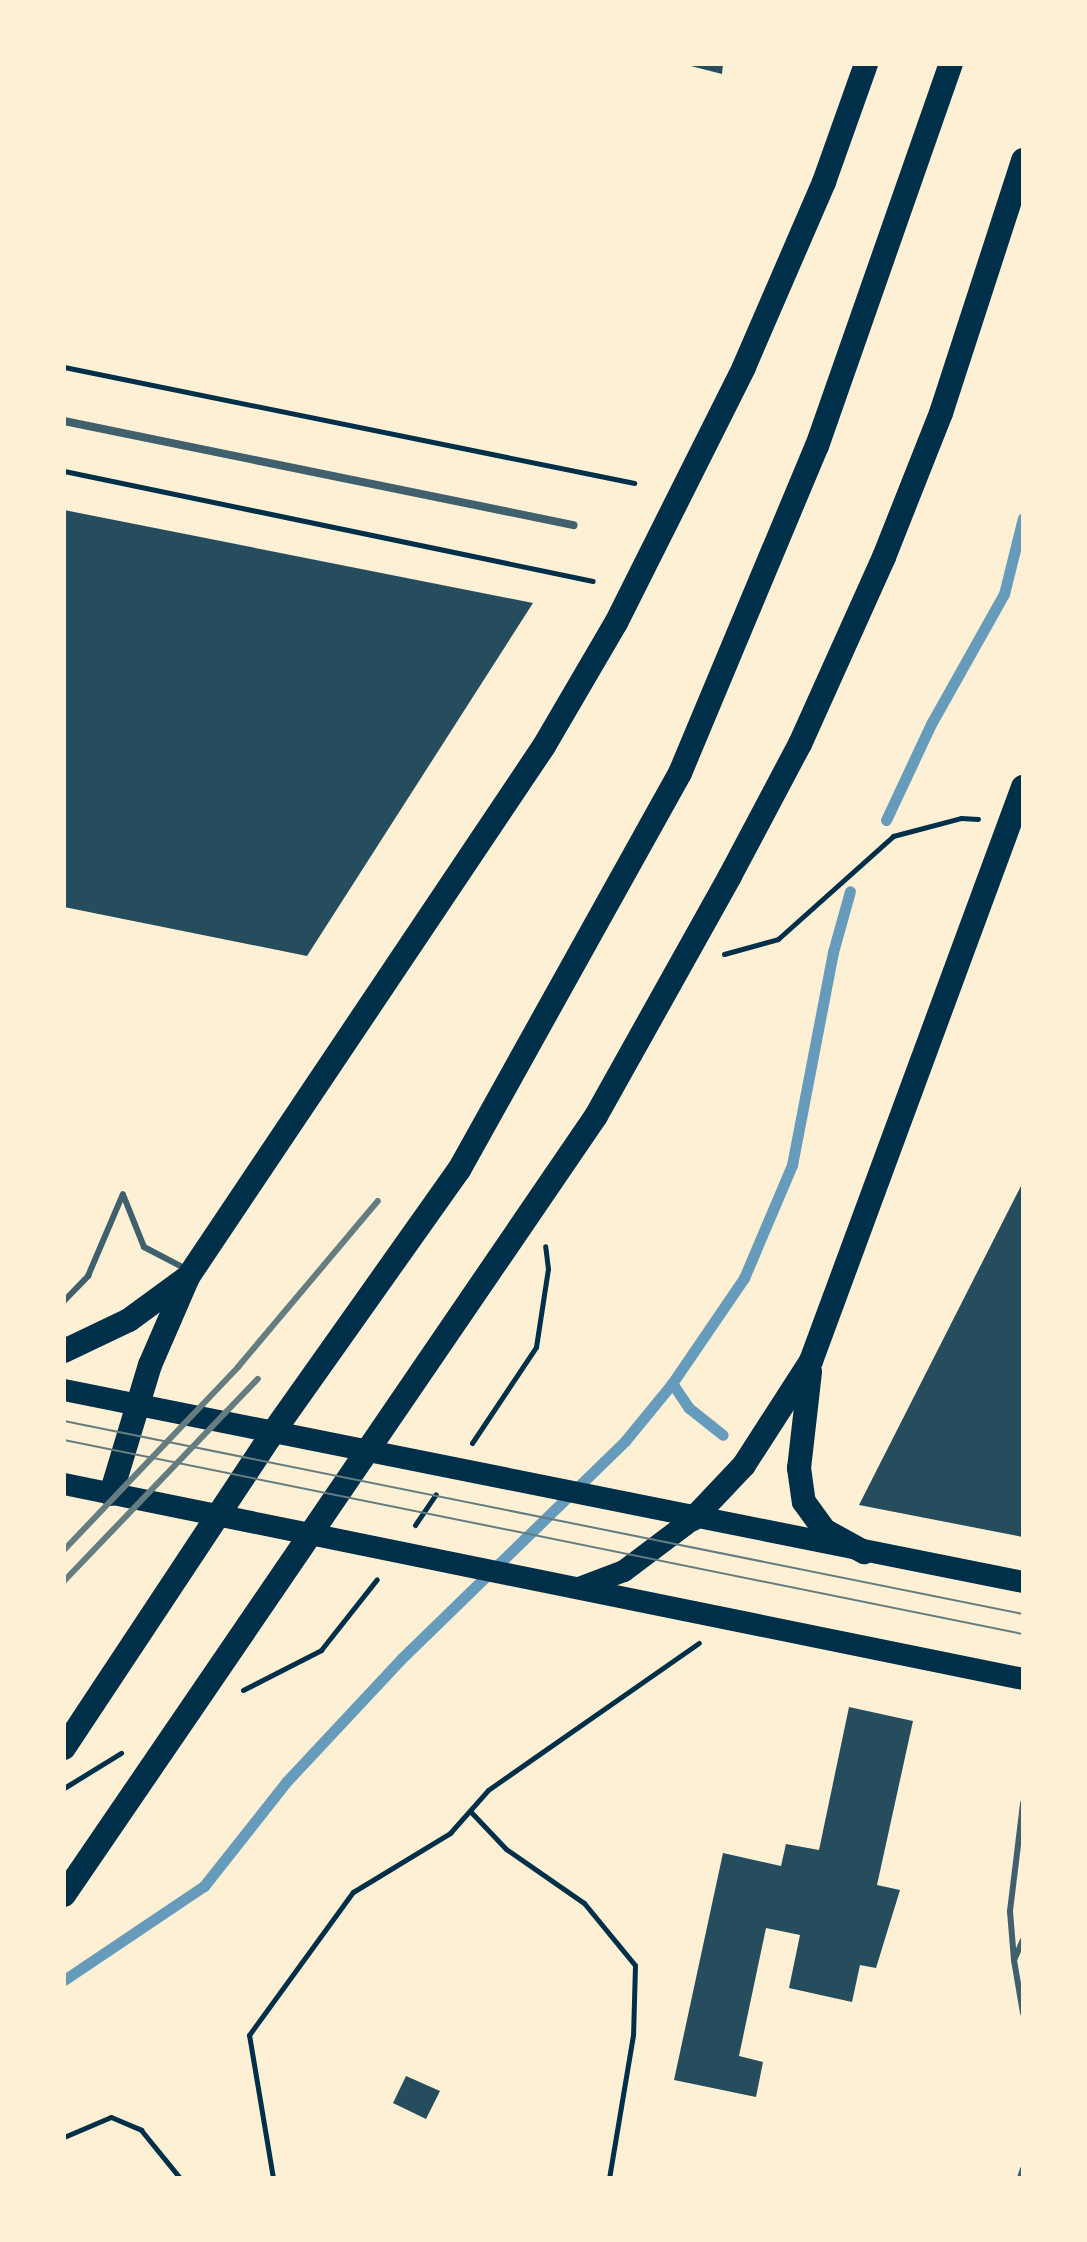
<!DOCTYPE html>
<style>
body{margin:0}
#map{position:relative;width:1087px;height:2242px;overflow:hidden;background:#fdf0d5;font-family:"Alegreya Sans",sans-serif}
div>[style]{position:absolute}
.stream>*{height:11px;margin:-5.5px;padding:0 5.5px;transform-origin:5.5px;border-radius:5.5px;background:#669bbc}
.building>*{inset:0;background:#264d5e}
.path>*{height:5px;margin:-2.5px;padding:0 2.5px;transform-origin:2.5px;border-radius:2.5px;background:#003049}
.service>*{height:6px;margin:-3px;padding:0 3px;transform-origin:3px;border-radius:3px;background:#3f606c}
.minor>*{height:8px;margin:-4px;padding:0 4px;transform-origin:4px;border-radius:4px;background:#3f606c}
.trunk>*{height:22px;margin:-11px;padding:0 11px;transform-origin:11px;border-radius:11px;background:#003049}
.motorway>*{height:24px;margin:-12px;padding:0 12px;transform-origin:12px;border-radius:12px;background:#003049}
.tram>*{height:2px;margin:-1px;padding:0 1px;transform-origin:1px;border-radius:1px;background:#657d81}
.rail>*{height:6px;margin:-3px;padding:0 3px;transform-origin:3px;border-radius:3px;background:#657d81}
span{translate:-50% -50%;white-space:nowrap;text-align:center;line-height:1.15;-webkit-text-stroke:7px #fdf0d5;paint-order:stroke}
.frame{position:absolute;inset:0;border:66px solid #fdf0d5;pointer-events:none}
</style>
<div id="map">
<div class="stream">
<div style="left:886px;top:820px;width:106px;rotate:-64.9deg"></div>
<div style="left:931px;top:724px;width:149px;rotate:-60.7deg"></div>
<div style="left:1004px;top:594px;width:78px;rotate:-76deg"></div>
<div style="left:672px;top:1383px;width:30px;rotate:56deg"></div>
<div style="left:689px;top:1408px;width:43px;rotate:38.5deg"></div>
<div style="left:64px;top:1980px;width:169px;rotate:-33.9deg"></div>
<div style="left:204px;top:1886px;width:134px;rotate:-51.7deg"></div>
<div style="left:287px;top:1781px;width:168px;rotate:-46.9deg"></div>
<div style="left:402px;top:1658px;width:311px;rotate:-44.2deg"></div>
<div style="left:625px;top:1441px;width:72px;rotate:-50.6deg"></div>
<div style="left:671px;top:1385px;width:130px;rotate:-55.7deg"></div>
<div style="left:744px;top:1278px;width:123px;rotate:-67deg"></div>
<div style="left:792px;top:1165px;width:217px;rotate:-79.1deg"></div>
<div style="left:833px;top:952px;width:63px;rotate:-74.4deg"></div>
</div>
<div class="building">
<div style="clip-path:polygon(683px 64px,723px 64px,722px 74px)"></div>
<div style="clip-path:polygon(64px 510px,533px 603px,307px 956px,64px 907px)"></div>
<div style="clip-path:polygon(1023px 1182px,1023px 1537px,859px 1505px)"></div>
<div style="clip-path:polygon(849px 1707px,913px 1721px,877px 1885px,900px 1890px,876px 1968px,860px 1965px,852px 2002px,789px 1988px,800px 1935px,766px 1928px,739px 2056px,763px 2062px,756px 2097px,674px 2080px,723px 1853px,781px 1866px,786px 1844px,819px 1850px)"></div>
<div style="clip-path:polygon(406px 2076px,440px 2091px,426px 2119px,393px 2103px)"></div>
</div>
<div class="path">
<div style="left:64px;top:367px;width:582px;rotate:11.5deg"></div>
<div style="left:64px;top:471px;width:540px;rotate:11.75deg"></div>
<div style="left:724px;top:954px;width:56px;rotate:-15.5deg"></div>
<div style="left:778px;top:939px;width:154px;rotate:-41.8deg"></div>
<div style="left:893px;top:836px;width:70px;rotate:-14.8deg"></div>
<div style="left:961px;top:818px;width:17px;rotate:3deg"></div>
<div style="left:472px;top:1443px;width:115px;rotate:-56.3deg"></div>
<div style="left:536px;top:1347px;width:79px;rotate:-81.3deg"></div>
<div style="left:548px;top:1269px;width:23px;rotate:-97deg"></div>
<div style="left:415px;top:1525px;width:37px;rotate:-56deg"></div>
<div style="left:243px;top:1690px;width:88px;rotate:-27.1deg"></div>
<div style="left:321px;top:1650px;width:90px;rotate:-51.7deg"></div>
<div style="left:64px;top:1788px;width:67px;rotate:-31.6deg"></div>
<div style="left:470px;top:1811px;width:52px;rotate:46.5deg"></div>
<div style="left:506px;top:1849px;width:95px;rotate:34.7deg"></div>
<div style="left:584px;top:1903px;width:80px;rotate:50.6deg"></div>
<div style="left:635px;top:1965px;width:70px;rotate:91.6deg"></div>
<div style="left:633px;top:2035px;width:145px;rotate:99.5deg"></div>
<div style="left:64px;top:2137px;width:51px;rotate:-23.1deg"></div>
<div style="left:111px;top:2117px;width:33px;rotate:23deg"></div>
<div style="left:141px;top:2130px;width:62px;rotate:50.9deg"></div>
<div style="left:273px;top:2178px;width:145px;rotate:-99.5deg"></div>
<div style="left:249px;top:2035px;width:177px;rotate:-54deg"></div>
<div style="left:353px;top:1892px;width:114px;rotate:-31.3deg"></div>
<div style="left:450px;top:1833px;width:57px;rotate:-48.5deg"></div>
<div style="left:488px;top:1790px;width:257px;rotate:-34.9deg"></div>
</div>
<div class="service">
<div style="left:124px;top:1197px;width:54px;rotate:68.2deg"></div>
<div style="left:144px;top:1247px;width:50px;rotate:27.6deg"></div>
<div style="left:64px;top:1301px;width:35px;rotate:-46deg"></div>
<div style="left:88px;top:1276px;width:89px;rotate:-66.9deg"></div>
<div style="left:1023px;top:1940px;width:22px;rotate:114deg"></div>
<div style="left:1014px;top:1960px;width:54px;rotate:80.4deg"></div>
<div style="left:1014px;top:1960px;width:49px;rotate:-94.7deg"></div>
<div style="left:1010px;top:1911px;width:109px;rotate:-83.1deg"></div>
<div style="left:1020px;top:2178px;width:9px;rotate:-72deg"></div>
</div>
<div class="minor">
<div style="left:64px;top:421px;width:520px;rotate:11.55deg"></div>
</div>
<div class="trunk">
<div style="left:64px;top:1390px;width:978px;rotate:11.32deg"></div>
<div style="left:64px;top:1484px;width:979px;rotate:11.49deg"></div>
<div style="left:579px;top:1588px;width:48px;rotate:-20.7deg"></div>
<div style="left:624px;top:1571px;width:86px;rotate:-37deg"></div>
</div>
<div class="motorway">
<div style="left:64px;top:1351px;width:72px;rotate:-25.5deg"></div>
<div style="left:129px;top:1320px;width:69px;rotate:-36.2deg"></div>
<div style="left:810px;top:1372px;width:97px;rotate:96.5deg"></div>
<div style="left:799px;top:1468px;width:34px;rotate:82deg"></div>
<div style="left:804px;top:1502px;width:34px;rotate:54deg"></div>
<div style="left:824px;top:1530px;width:46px;rotate:28.8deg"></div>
<div style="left:111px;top:1494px;width:135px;rotate:-73.2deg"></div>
<div style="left:150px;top:1365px;width:96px;rotate:-66.6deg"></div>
<div style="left:188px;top:1277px;width:639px;rotate:-56.16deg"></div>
<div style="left:544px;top:746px;width:143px;rotate:-59.7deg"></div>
<div style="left:616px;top:623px;width:286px;rotate:-63.4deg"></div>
<div style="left:744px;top:367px;width:202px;rotate:-66.6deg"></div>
<div style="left:824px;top:182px;width:125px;rotate:-70.4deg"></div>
<div style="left:693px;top:1519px;width:74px;rotate:-46.6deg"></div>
<div style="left:744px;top:1465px;width:124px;rotate:-57.2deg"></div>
<div style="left:811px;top:1361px;width:612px;rotate:-69.73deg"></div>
<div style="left:64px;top:1748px;width:372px;rotate:-56.5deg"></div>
<div style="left:269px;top:1438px;width:329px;rotate:-54.7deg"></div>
<div style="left:459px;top:1170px;width:454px;rotate:-60.9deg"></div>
<div style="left:680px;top:773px;width:355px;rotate:-67.3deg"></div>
<div style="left:817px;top:446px;width:405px;rotate:-70.7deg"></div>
<div style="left:64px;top:1895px;width:943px;rotate:-55.67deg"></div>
<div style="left:596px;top:1116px;width:275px;rotate:-60.8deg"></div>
<div style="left:730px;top:876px;width:149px;rotate:-62.1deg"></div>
<div style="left:800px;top:744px;width:205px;rotate:-65.8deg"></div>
<div style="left:884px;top:557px;width:155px;rotate:-68.4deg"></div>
<div style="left:941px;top:413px;width:266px;rotate:-72deg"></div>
</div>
<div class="tram">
<div style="left:64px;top:1421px;width:978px;rotate:11.38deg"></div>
<div style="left:64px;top:1440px;width:978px;rotate:11.44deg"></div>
</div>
<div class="rail">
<div style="left:64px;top:1550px;width:253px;rotate:-46.4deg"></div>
<div style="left:238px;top:1367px;width:217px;rotate:-49.9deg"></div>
<div style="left:64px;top:1581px;width:280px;rotate:-46.2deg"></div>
</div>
<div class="frame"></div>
</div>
